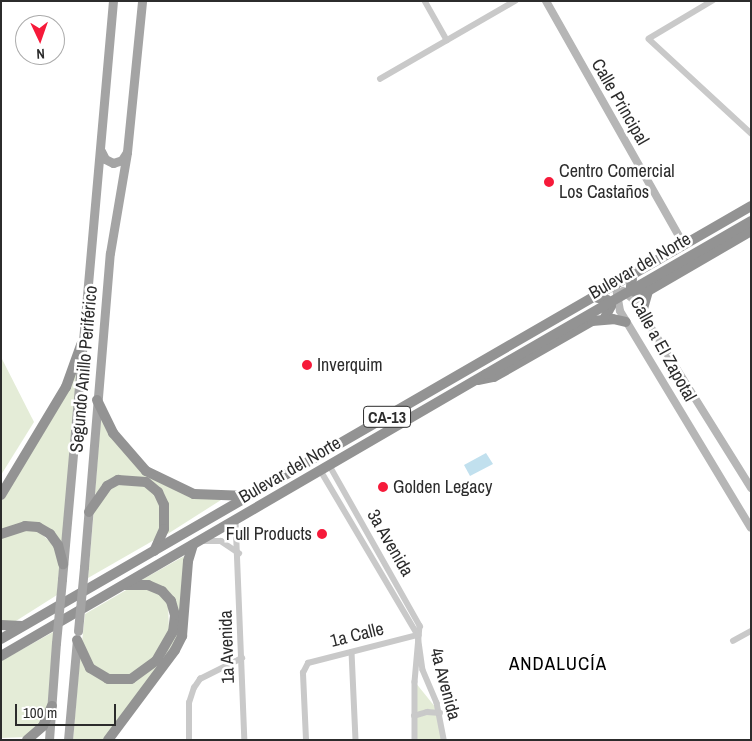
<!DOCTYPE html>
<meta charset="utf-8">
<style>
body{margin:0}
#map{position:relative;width:752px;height:741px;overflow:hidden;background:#fff;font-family:"Archivo Narrow",sans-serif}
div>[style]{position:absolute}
.green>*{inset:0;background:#e4ecd7}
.water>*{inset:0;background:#c1e0ee}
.street>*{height:5.5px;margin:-2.75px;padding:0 2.75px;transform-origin:2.75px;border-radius:2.75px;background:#c9c9c9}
.secondary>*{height:8px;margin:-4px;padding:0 4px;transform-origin:4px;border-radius:4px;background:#b6b6b6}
.primary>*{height:9px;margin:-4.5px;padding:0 4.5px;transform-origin:4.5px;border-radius:4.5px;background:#a4a4a4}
.highway>*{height:10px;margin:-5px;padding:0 5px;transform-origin:5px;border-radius:5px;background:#939393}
.primary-bridge>*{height:9px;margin:-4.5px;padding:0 4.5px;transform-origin:4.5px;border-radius:4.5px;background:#a4a4a4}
.highway-bridge>*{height:10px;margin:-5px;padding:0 5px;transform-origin:5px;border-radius:5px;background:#939393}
.dots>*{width:14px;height:14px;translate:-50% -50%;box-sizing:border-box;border:2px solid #fff;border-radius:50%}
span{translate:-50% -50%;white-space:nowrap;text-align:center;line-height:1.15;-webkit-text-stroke:5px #fff;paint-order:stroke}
.shield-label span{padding:1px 4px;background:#fff;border:1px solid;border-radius:4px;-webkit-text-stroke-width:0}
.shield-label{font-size:16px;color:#2c2c2c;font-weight:700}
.street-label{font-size:18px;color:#2c2c2c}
.poi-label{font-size:18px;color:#2c2c2c}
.left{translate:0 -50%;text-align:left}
.right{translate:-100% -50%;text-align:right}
.neighbourhood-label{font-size:19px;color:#000;letter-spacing:1px}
.frame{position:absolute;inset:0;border:2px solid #2c2c2c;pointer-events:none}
.north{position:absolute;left:15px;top:15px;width:50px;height:50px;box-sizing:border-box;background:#fff;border:1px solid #ababab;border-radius:50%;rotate:177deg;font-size:14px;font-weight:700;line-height:20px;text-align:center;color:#2c2c2c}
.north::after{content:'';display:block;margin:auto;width:18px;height:22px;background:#f61a3a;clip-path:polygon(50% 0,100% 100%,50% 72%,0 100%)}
.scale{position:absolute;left:15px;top:704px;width:101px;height:22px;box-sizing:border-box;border:2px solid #2c2c2c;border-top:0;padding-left:6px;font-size:15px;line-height:18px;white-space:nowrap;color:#2c2c2c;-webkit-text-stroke:4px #fff;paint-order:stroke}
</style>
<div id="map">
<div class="green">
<div style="clip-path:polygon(1px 357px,34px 422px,1px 475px)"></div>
<div style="clip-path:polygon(77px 371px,62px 547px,53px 532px,1px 530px,1px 499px)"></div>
<div style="clip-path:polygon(101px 413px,142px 472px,221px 500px,166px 535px,167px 505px,143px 478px,116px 478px,95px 494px)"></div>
<div style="clip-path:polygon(119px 483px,145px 484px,157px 495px,162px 518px,156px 539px,88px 578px,94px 509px,99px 499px)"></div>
<div style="clip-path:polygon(25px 530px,38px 531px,55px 546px,60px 561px,57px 595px,8px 626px,1px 624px,1px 538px)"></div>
<div style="clip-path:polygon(188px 554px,179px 636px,105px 740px,73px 740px,80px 657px,117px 683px,167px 652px,174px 599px,138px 582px)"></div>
<div style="clip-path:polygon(147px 588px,159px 593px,168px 603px,169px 631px,152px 661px,130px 676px,108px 676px,94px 666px,82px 642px,85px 614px,128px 589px)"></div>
<div style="clip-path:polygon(55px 631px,49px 707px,40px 726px,26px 737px,1px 738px,1px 661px)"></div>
<div style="clip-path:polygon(415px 682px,440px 713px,444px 740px,415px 740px)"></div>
</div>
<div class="water">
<div style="clip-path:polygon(486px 453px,493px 464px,470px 476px,464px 465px)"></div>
</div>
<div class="street">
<div style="left:425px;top:1px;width:45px;rotate:60.6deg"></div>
<div style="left:713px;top:1px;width:74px;rotate:149.3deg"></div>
<div style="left:649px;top:39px;width:139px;rotate:42.7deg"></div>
<div style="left:380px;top:79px;width:156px;rotate:-30deg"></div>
<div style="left:330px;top:466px;width:184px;rotate:60.6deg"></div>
<div style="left:420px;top:626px;width:56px;rotate:95.1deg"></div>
<div style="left:415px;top:682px;width:58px;rotate:90deg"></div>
<div style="left:321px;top:471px;width:191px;rotate:59.4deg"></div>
<div style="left:418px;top:635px;width:35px;rotate:82deg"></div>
<div style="left:423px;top:670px;width:36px;rotate:67deg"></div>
<div style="left:437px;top:703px;width:38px;rotate:79deg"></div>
<div style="left:236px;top:520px;width:220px;rotate:87.7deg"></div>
<div style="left:203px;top:541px;width:18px"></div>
<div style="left:221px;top:541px;width:22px;rotate:34deg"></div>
<div style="left:733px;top:641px;width:21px;rotate:-29deg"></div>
<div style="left:352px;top:652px;width:88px;rotate:87.4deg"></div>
<div style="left:414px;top:716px;width:14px;rotate:-17deg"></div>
<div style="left:427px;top:712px;width:13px;rotate:4deg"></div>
<div style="left:189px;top:740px;width:37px;rotate:-90deg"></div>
<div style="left:189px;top:703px;width:16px;rotate:-72deg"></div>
<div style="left:194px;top:688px;width:11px;rotate:-56deg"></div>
<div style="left:200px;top:679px;width:47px;rotate:-26.6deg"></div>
<div style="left:306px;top:740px;width:67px;rotate:-92.6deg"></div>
<div style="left:303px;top:673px;width:11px;rotate:-63deg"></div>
<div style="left:308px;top:663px;width:114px;rotate:-14.3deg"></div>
</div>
<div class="secondary">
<div style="left:546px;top:1px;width:278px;rotate:60.5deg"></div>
<div style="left:616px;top:288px;width:23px;rotate:80deg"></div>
<div style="left:620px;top:311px;width:253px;rotate:58.9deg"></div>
<div style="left:623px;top:291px;width:13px;rotate:39deg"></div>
<div style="left:633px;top:299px;width:223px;rotate:58deg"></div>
</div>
<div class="primary">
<div style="left:101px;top:151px;width:9px;rotate:63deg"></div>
<div style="left:105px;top:159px;width:9px;rotate:27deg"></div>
<div style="left:113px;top:163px;width:9px;rotate:-18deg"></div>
<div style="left:122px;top:160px;width:9px;rotate:-58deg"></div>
<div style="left:84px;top:567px;width:315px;rotate:-85.3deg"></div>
<div style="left:110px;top:253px;width:102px;rotate:-80.4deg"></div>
<div style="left:127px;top:152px;width:152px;rotate:-84.3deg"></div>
<div style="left:62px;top:579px;width:580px;rotate:-84.96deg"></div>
<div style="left:49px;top:740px;width:97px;rotate:-85.9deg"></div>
<div style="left:68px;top:740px;width:100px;rotate:-84.9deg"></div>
</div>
<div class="highway">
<div style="left:632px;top:279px;width:8px;rotate:97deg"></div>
<div style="left:631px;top:287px;width:6px;rotate:51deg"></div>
<div style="left:635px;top:292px;width:13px;rotate:-4deg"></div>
<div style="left:598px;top:298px;width:9px;rotate:13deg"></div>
<div style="left:607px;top:300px;width:7px;rotate:56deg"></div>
<div style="left:611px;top:306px;width:15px;rotate:118deg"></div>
<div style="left:642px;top:312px;width:22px;rotate:-74deg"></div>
<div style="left:648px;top:291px;width:119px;rotate:-30.2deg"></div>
<div style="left:478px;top:380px;width:16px;rotate:-11deg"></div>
<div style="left:494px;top:377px;width:113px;rotate:-29.7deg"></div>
<div style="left:592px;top:321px;width:21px;rotate:-5deg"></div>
<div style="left:613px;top:319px;width:13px;rotate:13deg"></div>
<div style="left:97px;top:400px;width:37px;rotate:64deg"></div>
<div style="left:113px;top:433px;width:50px;rotate:49deg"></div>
<div style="left:146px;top:471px;width:53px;rotate:25.6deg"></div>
<div style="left:194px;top:494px;width:54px;rotate:2.1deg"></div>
<div style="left:1px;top:495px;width:126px;rotate:-59deg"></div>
<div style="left:66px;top:387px;width:45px;rotate:-70.3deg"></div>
<div style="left:89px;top:512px;width:32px;rotate:-55deg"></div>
<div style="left:107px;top:486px;width:13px;rotate:-29deg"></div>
<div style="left:118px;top:480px;width:28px;rotate:4deg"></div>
<div style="left:146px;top:482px;width:16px;rotate:40deg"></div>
<div style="left:158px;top:492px;width:14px;rotate:65deg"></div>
<div style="left:164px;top:505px;width:24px;rotate:90deg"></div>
<div style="left:164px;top:529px;width:24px;rotate:114deg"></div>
<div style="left:1px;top:534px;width:25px;rotate:-18deg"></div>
<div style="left:25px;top:526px;width:13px;rotate:4deg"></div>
<div style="left:38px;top:527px;width:14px;rotate:30deg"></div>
<div style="left:50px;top:534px;width:14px;rotate:54deg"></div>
<div style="left:58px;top:545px;width:20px;rotate:75deg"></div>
<div style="left:1px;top:625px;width:21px;rotate:3deg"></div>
<div style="left:1px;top:639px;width:866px;rotate:-30deg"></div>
<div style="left:77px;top:640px;width:31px;rotate:65deg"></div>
<div style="left:90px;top:668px;width:21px;rotate:31deg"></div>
<div style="left:108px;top:679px;width:23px"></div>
<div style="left:131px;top:679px;width:31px;rotate:-36deg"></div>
<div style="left:156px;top:661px;width:34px;rotate:-60deg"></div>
<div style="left:173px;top:632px;width:17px;rotate:-83deg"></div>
<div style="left:175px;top:615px;width:15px;rotate:-106deg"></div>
<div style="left:171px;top:601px;width:13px;rotate:-132deg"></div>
<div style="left:162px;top:591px;width:15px;rotate:-157deg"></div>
<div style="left:148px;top:585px;width:23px;rotate:180deg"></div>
<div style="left:1px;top:656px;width:561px;rotate:-30.18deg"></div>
<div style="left:27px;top:740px;width:21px;rotate:-41deg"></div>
<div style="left:43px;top:726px;width:22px;rotate:-66deg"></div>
<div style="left:108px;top:740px;width:112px;rotate:-53.3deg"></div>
<div style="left:175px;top:650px;width:16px;rotate:-63deg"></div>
<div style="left:182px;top:636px;width:75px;rotate:-85.4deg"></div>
<div style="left:188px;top:561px;width:17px;rotate:-73deg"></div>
</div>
<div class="primary-bridge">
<div style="left:78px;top:631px;width:64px;rotate:-84.6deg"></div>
<div style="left:56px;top:643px;width:64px;rotate:-84.6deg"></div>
</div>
<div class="highway-bridge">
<div style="left:486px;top:374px;width:306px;rotate:-30deg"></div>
</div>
<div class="dots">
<div style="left:549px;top:182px;background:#f61a3a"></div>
<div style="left:307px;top:365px;background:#f61a3a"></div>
<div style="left:383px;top:487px;background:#f61a3a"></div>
<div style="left:322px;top:534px;background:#f61a3a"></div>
</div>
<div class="shield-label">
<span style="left:387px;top:417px">CA-13</span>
</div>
<div class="street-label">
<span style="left:620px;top:102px;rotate:60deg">Calle Principal</span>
<span style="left:640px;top:266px;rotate:-30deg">Bulevar del Norte</span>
<span style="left:663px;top:349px;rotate:61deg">Calle a El Zapotal</span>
<span style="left:84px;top:369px;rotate:-85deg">Segundo Anillo Periférico</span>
<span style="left:290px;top:470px;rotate:-30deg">Bulevar del Norte</span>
<span style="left:390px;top:543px;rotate:60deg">3a Avenida</span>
<span style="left:357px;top:635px;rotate:-14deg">1a Calle</span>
<span style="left:227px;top:647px;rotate:-92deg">1a Avenida</span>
<span style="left:445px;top:684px;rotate:75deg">4a Avenida</span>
</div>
<div class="poi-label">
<span class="left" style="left:559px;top:182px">Centro Comercial<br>Los Castaños</span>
<span class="left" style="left:317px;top:365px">Inverquim</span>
<span class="left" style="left:393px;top:487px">Golden Legacy</span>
<span class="right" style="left:312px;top:534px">Full Products</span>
</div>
<div class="neighbourhood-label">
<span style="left:558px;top:664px">ANDALUCÍA</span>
</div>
<div class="frame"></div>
<div class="north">N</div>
<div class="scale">100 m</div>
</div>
